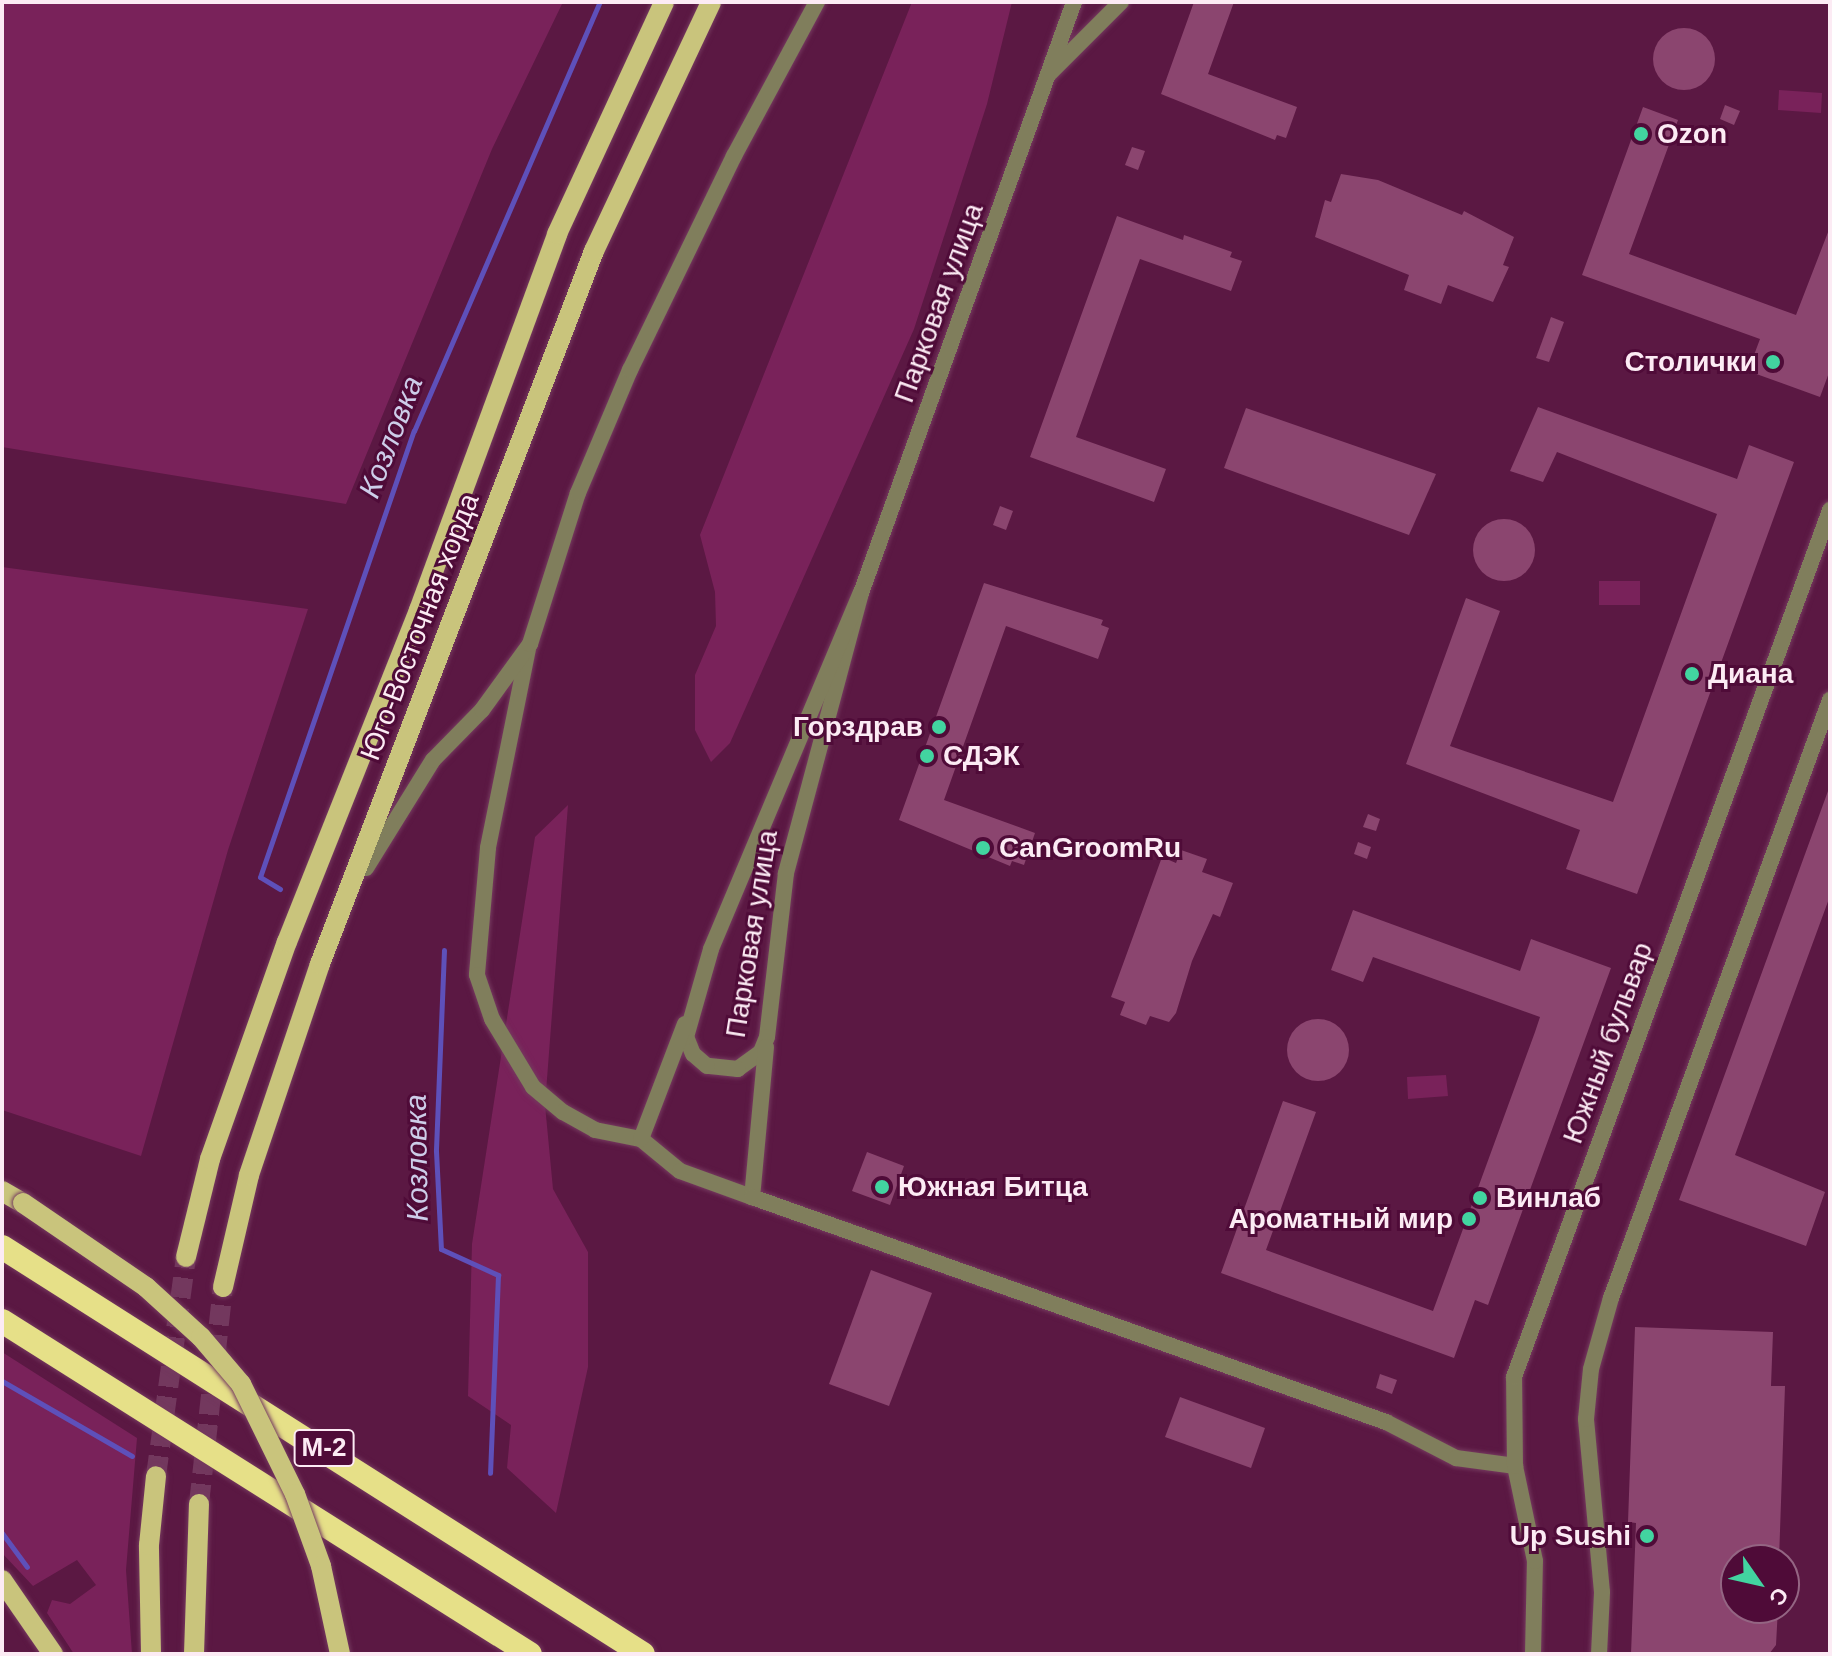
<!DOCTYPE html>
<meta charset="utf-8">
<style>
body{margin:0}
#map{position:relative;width:1832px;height:1656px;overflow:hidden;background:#5b1843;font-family:Helvetica,sans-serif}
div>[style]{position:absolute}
.green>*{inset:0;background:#79225a}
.stream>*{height:5px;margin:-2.5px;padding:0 2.5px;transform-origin:2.5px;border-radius:2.5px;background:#5e50ba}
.building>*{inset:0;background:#8b456f}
.round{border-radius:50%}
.primary-tunnel>*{height:20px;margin-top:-10px;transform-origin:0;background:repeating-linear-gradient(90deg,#73385e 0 20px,transparent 0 30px)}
.roads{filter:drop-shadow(0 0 2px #753a5f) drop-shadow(0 0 2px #753a5f)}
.street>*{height:16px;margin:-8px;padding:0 8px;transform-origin:8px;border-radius:8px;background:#807e5c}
.primary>*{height:20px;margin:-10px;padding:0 10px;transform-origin:10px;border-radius:10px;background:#c9c47c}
.highway>*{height:24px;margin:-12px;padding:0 12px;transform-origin:12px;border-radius:12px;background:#e6e088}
.bridges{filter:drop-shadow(0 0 2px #753a5f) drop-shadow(0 0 2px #753a5f)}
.primary-bridge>*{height:20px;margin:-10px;padding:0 10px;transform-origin:10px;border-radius:10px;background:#c9c47c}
.dots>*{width:22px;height:22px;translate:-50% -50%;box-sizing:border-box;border:4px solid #4f0b38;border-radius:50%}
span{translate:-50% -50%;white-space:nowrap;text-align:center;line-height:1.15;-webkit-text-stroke:6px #4f0b38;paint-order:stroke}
.shield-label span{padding:2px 6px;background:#4f0b38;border:2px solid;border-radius:6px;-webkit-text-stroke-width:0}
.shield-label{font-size:26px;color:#fcebf4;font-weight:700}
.poi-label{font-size:28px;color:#fcebf4;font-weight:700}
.left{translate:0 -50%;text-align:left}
.right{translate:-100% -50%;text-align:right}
.street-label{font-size:28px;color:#fcebf4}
.water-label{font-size:30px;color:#cdcde9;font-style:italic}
.frame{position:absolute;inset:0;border:4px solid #fcebf4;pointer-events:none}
.north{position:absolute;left:1720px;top:1544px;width:80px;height:80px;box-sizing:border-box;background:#4f0b38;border:2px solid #946583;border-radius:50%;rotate:124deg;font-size:22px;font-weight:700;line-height:32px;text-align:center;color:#fcebf4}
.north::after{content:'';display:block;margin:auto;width:28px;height:36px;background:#42d4a0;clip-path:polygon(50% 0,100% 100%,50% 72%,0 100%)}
</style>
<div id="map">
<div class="green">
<div style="clip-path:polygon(2px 2px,563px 2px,492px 149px,346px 504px,2px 447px)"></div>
<div style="clip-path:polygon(912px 2px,1012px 2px,987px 104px,914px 329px,730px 743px,711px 762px,695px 730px,695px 675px,716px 626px,715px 592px,700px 535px)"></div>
<div style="clip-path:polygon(1779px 90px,1822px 93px,1821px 113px,1778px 110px)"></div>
<div style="clip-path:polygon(2px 567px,308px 609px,228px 850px,141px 1156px,2px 1110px)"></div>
<div style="clip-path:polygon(1599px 581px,1640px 581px,1640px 605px,1599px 605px)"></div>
<div style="clip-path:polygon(568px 805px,545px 1105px,553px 1189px,588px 1252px,588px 1367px,556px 1513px,507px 1468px,511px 1425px,468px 1396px,472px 1244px,535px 837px)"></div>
<div style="clip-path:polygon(1446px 1075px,1448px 1096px,1408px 1099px,1407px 1077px)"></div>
<div style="clip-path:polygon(2px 1352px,137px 1438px,126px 1570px,132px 1654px,74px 1654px,47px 1613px,52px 1600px,70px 1604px,96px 1585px,77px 1560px,33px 1586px,2px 1553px)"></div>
</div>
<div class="stream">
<div style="left:280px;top:889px;width:23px;rotate:-149deg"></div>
<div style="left:260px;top:877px;width:472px;rotate:-71deg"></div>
<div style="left:414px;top:431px;width:468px;rotate:-66.6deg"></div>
<div style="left:444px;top:950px;width:201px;rotate:92.3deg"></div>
<div style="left:436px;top:1151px;width:98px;rotate:87.1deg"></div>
<div style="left:441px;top:1249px;width:63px;rotate:24.5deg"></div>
<div style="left:498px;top:1275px;width:198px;rotate:92.3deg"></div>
<div style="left:2px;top:1381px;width:150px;rotate:30deg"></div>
<div style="left:2px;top:1533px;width:42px;rotate:53.7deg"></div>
</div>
<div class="building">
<div style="clip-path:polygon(1194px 2px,1234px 2px,1208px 74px,1297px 107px,1286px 138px,1277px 135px,1275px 140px,1161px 94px)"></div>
<div class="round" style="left:1653px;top:28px;width:62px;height:62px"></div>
<div style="clip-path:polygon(1725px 105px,1740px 111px,1734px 125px,1720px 119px)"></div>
<div style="clip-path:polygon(1643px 107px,1678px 120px,1629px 254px,1796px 315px,1830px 227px,1830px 370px,1820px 397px,1748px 371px,1760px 339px,1582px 275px)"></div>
<div style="clip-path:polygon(1132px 147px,1145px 151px,1138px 170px,1125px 165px)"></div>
<div style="clip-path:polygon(1341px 174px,1378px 180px,1462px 215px,1464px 211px,1514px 237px,1503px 265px,1509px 267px,1493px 302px,1448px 285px,1441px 304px,1404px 290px,1409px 275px,1315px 237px,1325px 200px,1331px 202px)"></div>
<div style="clip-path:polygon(1117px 216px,1183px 240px,1184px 235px,1232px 252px,1230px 257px,1242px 261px,1231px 291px,1140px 259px,1119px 317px,1076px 437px,1166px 469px,1154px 502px,1030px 457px)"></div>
<div style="clip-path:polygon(1551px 317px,1564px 322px,1549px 362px,1536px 358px)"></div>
<div style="clip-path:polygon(1538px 407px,1737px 479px,1749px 445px,1794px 462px,1637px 894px,1566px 869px,1580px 830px,1406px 764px,1466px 598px,1500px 611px,1450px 746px,1613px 802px,1717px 514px,1557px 452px,1543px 482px,1510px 471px)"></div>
<div style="clip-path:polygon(1246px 408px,1436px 474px,1409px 535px,1224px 468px)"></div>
<div style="clip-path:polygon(1000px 506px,1013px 511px,1006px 530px,993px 525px)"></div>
<div class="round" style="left:1473px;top:519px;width:62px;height:62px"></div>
<div style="clip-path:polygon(984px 583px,1103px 620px,1101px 625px,1109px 628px,1098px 659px,1006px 626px,944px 800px,1035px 833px,1024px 865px,1012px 861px,1010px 866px,899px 820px)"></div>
<div style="clip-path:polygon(1828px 791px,1830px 896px,1735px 1155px,1825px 1192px,1806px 1246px,1679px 1200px)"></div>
<div style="clip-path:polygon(1368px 814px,1380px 819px,1376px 831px,1363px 827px)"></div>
<div style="clip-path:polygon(1358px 842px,1371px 847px,1367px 859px,1354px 854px)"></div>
<div style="clip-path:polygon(1181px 850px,1207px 859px,1202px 872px,1233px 883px,1220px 917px,1213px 914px,1192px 961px,1176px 1013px,1169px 1022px,1150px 1016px,1146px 1025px,1120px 1015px,1125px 1002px,1111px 997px,1162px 857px,1176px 863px)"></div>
<div style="clip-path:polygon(1353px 910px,1520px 971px,1531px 939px,1611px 968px,1488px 1305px,1475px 1300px,1454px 1358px,1221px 1273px,1283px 1101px,1316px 1112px,1266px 1250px,1433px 1311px,1535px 1032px,1540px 1017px,1373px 957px,1363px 982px,1331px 970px)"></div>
<div class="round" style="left:1287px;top:1019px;width:62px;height:62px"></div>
<div style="clip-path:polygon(867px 1152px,904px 1166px,890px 1205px,852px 1191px)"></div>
<div style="clip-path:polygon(871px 1270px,932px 1293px,889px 1406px,829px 1384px)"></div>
<div style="clip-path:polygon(1635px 1327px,1773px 1332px,1771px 1386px,1785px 1386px,1779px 1560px,1736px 1560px,1736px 1608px,1778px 1608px,1776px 1645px,1769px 1654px,1631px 1654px,1636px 1523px,1628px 1522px)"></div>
<div style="clip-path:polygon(1380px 1374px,1397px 1380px,1392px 1394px,1376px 1388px)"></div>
<div style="clip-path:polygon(1180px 1397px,1265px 1428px,1251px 1468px,1165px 1437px)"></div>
</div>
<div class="primary-tunnel">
<div style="left:156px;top:1476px;width:221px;rotate:-82.2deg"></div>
<div style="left:199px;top:1504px;width:218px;rotate:-83.7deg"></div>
</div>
<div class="roads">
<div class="street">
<div style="left:1050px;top:73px;width:100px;rotate:-45deg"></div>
<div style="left:861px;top:593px;width:290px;rotate:105deg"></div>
<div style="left:786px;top:873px;width:165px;rotate:96.6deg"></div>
<div style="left:767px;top:1037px;width:16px;rotate:112deg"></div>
<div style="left:761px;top:1052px;width:29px;rotate:144deg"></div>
<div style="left:738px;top:1069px;width:31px;rotate:-174deg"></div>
<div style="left:707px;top:1066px;width:18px;rotate:-139deg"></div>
<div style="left:693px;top:1054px;width:18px;rotate:-112deg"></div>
<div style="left:686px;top:1037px;width:91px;rotate:-74.1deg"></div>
<div style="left:711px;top:949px;width:386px;rotate:-67.2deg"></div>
<div style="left:861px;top:593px;width:628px;rotate:-70.18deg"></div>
<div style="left:528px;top:649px;width:203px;rotate:101.4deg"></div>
<div style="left:488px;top:848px;width:127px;rotate:95deg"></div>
<div style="left:477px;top:975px;width:46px;rotate:71.2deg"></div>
<div style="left:492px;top:1019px;width:79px;rotate:58.9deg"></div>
<div style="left:533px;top:1087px;width:39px;rotate:40deg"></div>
<div style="left:563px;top:1112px;width:37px;rotate:29deg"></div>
<div style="left:595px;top:1130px;width:47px;rotate:11.1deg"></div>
<div style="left:641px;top:1139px;width:50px;rotate:39.4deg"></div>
<div style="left:680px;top:1171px;width:77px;rotate:19.9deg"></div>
<div style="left:366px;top:868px;width:127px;rotate:-58.2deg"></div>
<div style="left:433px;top:760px;width:70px;rotate:-45.6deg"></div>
<div style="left:482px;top:710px;width:82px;rotate:-54deg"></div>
<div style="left:530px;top:644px;width:158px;rotate:-72.4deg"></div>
<div style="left:578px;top:493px;width:134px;rotate:-67.1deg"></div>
<div style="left:630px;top:370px;width:238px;rotate:-64.1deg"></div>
<div style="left:734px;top:156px;width:175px;rotate:-61.7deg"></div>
<div style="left:766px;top:1047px;width:151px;rotate:95.3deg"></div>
<div style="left:752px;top:1197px;width:673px;rotate:19.54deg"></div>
<div style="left:1386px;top:1422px;width:79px;rotate:27.2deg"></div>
<div style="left:1456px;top:1458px;width:60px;rotate:7.7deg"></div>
<div style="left:641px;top:1139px;width:123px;rotate:-69.1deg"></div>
<div style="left:1533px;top:1654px;width:93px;rotate:-88.8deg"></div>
<div style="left:1535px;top:1561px;width:97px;rotate:-101.9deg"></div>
<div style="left:1515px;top:1466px;width:89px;rotate:-90.6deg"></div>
<div style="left:1514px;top:1377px;width:923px;rotate:-69.97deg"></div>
<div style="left:1599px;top:1654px;width:62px;rotate:-87.2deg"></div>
<div style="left:1602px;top:1592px;width:174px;rotate:-95.3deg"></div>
<div style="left:1586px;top:1419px;width:50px;rotate:-84.3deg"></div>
<div style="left:1591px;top:1369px;width:74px;rotate:-74.3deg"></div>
<div style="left:1611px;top:1298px;width:637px;rotate:-69.89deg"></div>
</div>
<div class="primary">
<div style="left:2px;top:1191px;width:24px;rotate:30deg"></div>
<div style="left:186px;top:1257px;width:101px;rotate:-76.2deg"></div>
<div style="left:210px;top:1159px;width:230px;rotate:-70.5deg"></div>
<div style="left:287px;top:942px;width:357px;rotate:-68.3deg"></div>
<div style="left:419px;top:610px;width:401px;rotate:-69.8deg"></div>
<div style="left:557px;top:234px;width:255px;rotate:-65.2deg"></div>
<div style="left:223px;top:1287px;width:115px;rotate:-76.9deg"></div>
<div style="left:249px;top:1175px;width:223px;rotate:-71.4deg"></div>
<div style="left:320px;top:964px;width:764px;rotate:-68.98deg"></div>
<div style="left:594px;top:251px;width:275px;rotate:-64.8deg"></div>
<div style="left:2px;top:1580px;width:90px;rotate:55.4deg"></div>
<div style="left:151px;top:1654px;width:109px;rotate:-91.1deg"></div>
<div style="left:149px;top:1545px;width:69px;rotate:-84.2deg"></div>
<div style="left:194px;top:1654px;width:150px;rotate:-88.1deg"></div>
</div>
<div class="highway">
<div style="left:2px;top:1247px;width:759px;rotate:32.41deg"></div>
<div style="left:2px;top:1321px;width:624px;rotate:32.24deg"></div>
</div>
</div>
<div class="bridges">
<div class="primary-bridge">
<div style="left:23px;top:1203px;width:149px;rotate:34.3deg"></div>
<div style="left:146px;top:1287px;width:74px;rotate:42.3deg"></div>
<div style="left:201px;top:1337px;width:62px;rotate:49.6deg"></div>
<div style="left:241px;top:1384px;width:123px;rotate:63.9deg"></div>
<div style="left:295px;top:1494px;width:77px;rotate:70.1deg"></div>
<div style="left:321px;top:1566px;width:90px;rotate:77.8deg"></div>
</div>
</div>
<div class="dots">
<div style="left:1641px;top:134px;background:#42d4a0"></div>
<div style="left:1773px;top:362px;background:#42d4a0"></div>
<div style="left:1692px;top:674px;background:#42d4a0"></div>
<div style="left:939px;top:727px;background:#42d4a0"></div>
<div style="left:927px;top:756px;background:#42d4a0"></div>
<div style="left:983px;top:848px;background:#42d4a0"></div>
<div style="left:882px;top:1187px;background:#42d4a0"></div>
<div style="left:1480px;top:1198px;background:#42d4a0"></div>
<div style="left:1469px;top:1219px;background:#42d4a0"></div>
<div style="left:1647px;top:1536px;background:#42d4a0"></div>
</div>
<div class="shield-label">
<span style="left:324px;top:1448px">М-2</span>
</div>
<div class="poi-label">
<span class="left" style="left:1657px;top:134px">Ozon</span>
<span class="right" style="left:1757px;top:362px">Столички</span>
<span class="left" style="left:1708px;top:674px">Диана</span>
<span class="right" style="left:923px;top:727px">Горздрав</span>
<span class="left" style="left:943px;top:756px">СДЭК</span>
<span class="left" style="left:999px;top:848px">CanGroomRu</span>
<span class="left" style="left:898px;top:1187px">Южная Битца</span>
<span class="left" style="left:1496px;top:1198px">Винлаб</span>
<span class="right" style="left:1453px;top:1219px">Ароматный мир</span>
<span class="right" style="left:1631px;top:1536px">Up Sushi</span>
</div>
<div class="street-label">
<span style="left:939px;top:303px;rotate:-70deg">Парковая улица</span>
<span style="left:420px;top:627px;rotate:-69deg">Юго-Восточная хорда</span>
<span style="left:752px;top:934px;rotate:-81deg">Парковая улица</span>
<span style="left:1608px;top:1043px;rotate:-70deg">Южный бульвар</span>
</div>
<div class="water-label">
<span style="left:391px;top:437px;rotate:-69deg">Козловка</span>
<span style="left:417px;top:1158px;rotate:-91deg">Козловка</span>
</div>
<div class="frame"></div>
<div class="north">С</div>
</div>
